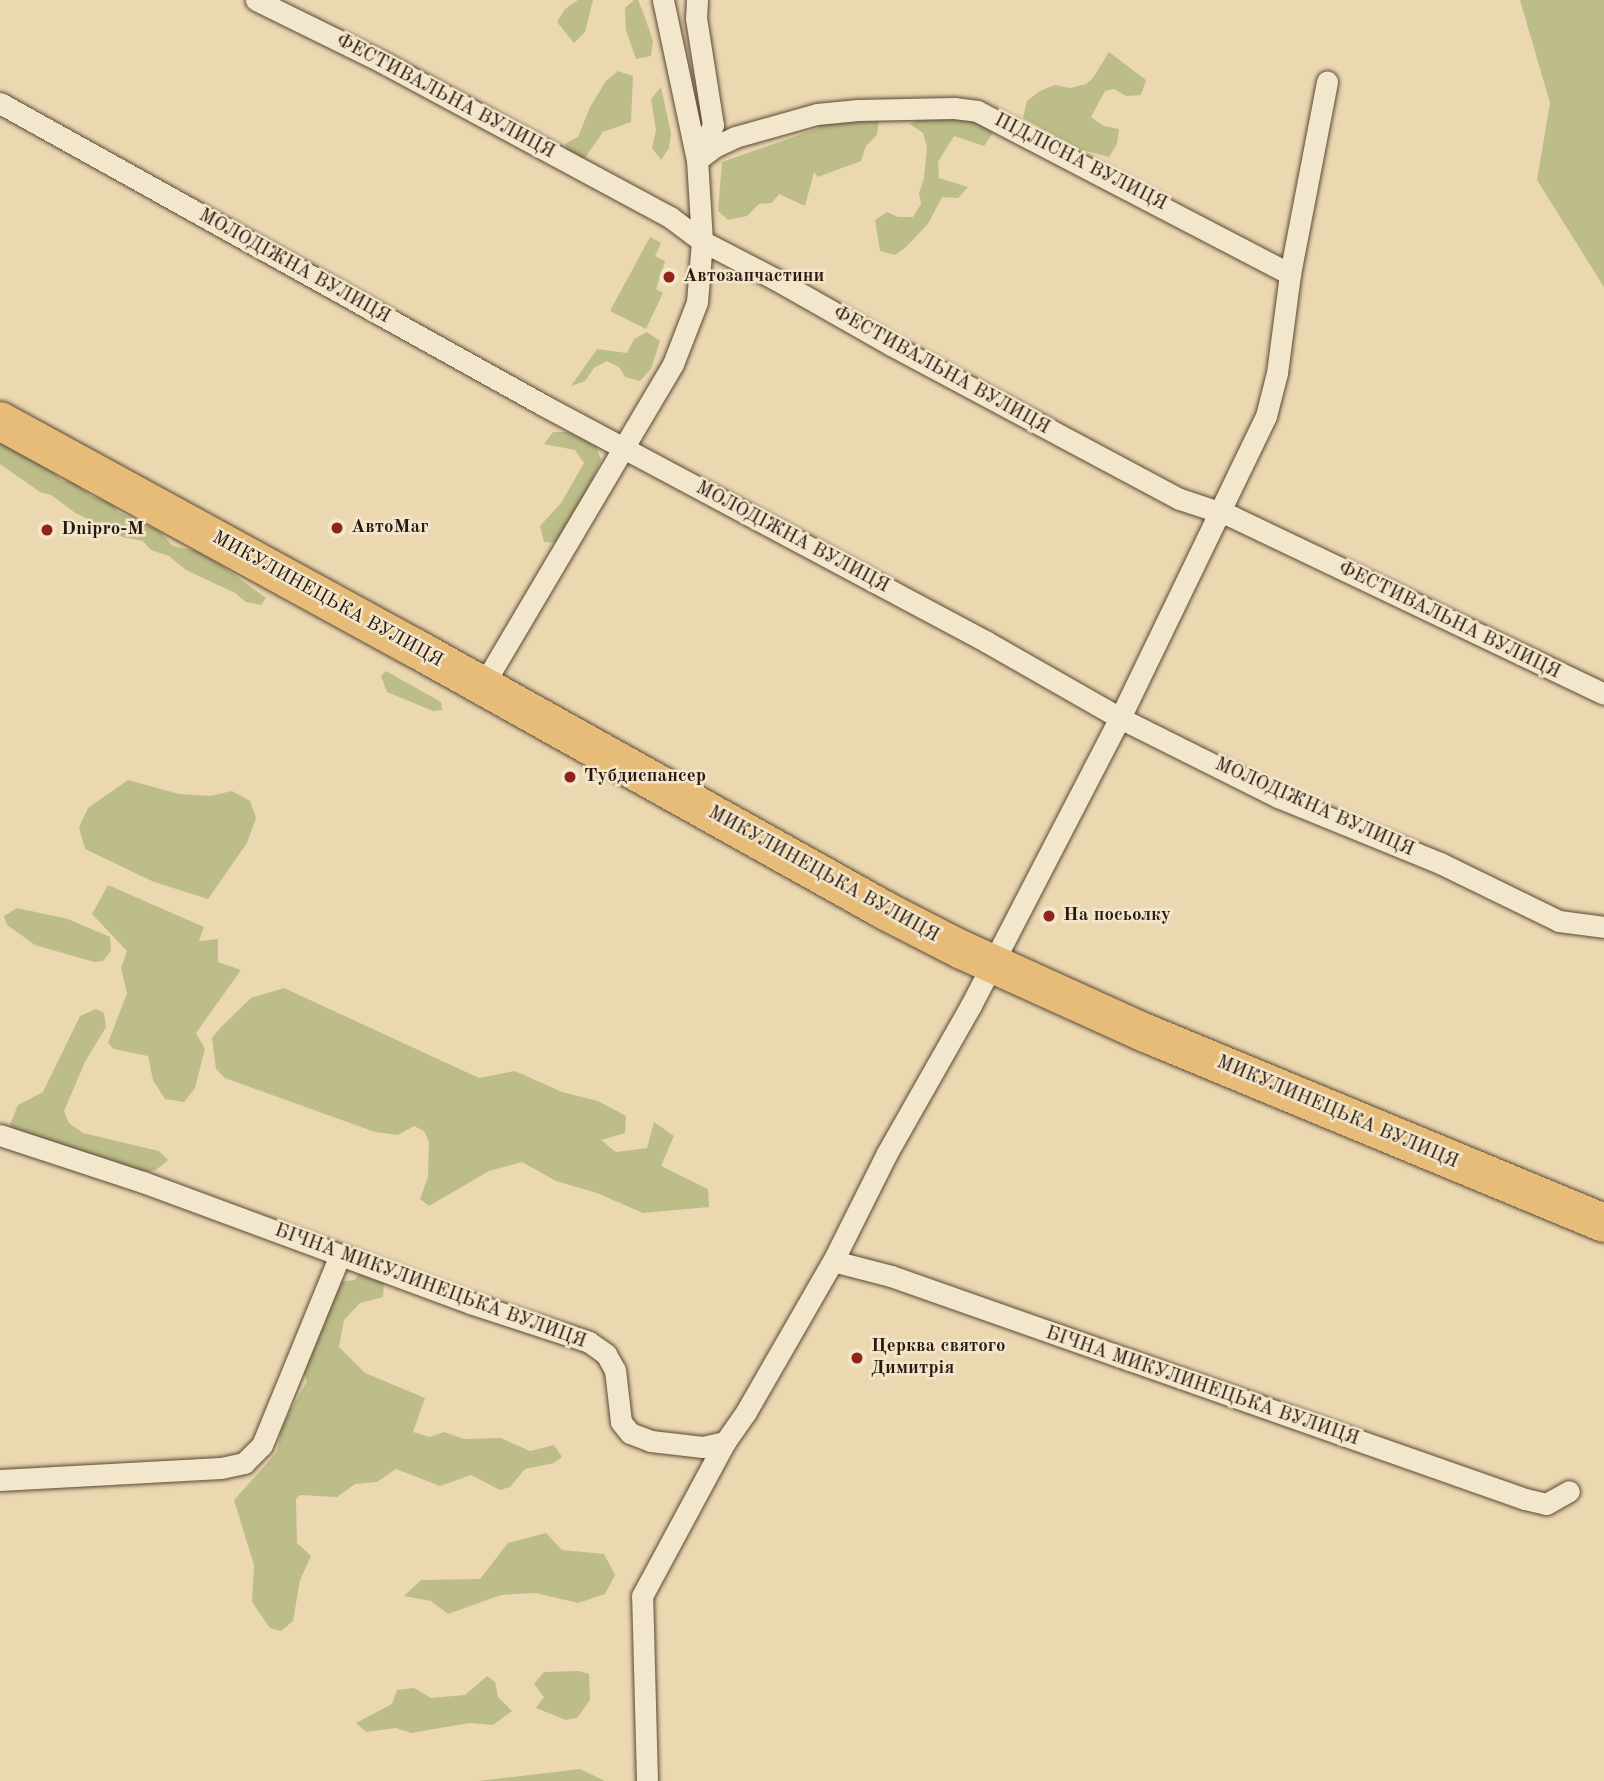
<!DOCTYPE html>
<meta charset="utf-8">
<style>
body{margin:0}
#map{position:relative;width:1604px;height:1781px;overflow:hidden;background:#ebd8b1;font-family:"Old Standard TT",serif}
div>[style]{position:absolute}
.green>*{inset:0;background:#bcbd88}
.roads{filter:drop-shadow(0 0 2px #5b4937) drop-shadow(0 0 2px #5b4937)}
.street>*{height:21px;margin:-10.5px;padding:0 10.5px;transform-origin:10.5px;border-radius:10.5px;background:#f2e6cc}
.highway>*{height:38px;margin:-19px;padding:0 19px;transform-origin:19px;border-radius:19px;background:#e6bc78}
.dots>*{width:19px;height:19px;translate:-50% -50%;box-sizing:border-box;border:4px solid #f2e6cc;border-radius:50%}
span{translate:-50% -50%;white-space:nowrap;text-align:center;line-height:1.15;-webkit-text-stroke:5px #f2e6cc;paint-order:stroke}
.street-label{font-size:19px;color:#2b190e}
.poi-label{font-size:19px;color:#2b190e;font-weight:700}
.left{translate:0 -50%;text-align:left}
</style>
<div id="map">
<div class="green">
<div style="clip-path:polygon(578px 0,593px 0,585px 32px,574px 43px,557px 22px,565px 9px)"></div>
<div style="clip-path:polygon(634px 0,638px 0,643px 12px,653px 41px,651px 56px,636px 59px,626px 30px,625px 8px)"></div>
<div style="clip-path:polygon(1520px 0,1604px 0,1604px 287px,1537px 180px,1550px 103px)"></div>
<div style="clip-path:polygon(1109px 52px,1146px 80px,1141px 95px,1126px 96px,1114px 89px,1105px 91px,1091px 117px,1104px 126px,1119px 129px,1117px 144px,1109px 157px,1079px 149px,1023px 118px,1027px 101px,1040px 91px,1055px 85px,1070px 88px,1086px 84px,1093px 78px)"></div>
<div style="clip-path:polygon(618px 71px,633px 76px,631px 122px,603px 132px,585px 158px,570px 158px,565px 144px,578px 137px,590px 107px,606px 81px)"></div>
<div style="clip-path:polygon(661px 87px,671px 133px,669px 148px,661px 160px,652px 148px,656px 130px,651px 99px)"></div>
<div style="clip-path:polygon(970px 114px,993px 133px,984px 146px,954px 136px,938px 162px,939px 178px,968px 187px,958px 198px,942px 197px,928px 224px,907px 246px,895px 255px,880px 251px,875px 220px,887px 212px,898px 217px,913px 217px,921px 204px,919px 193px,924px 178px,927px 147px,923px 133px,910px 124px,924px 117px)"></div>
<div style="clip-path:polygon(864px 116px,879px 120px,877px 135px,866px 146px,861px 161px,818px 177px,814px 172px,805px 206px,779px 194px,772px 203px,759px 204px,747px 216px,728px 220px,718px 211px,722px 162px,819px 128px,818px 122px,850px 122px)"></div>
<div style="clip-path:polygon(650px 237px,661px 243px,655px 256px,665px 261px,656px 289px,663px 293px,646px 329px,610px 311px)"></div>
<div style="clip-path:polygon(647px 332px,660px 341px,651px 369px,640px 381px,625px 377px,620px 368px,607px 361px,594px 368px,585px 381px,571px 386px,597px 349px,627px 353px,634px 339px)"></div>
<div style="clip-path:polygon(553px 432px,568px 432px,596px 446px,601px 460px,581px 503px,557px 543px,544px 542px,540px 526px,561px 503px,584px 463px,575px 450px,544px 444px)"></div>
<div style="clip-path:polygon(0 441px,53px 472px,62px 481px,73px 482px,91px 496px,111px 503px,118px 512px,159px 531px,173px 546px,197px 551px,213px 559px,266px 598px,261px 605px,246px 602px,235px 593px,186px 570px,169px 556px,151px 550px,143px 541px,122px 537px,74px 512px,51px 495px,40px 492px,0 464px)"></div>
<div style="clip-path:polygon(386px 671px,441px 702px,442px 710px,433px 711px,387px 692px,381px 676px)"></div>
<div style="clip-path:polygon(128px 780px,179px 794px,210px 796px,232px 791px,250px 801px,256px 818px,247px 843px,208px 899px,154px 882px,85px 849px,79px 827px,88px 808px)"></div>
<div style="clip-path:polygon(108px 885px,204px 927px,199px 941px,218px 939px,218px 962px,241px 970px,196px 1033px,205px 1049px,195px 1088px,184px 1102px,165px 1099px,153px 1080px,148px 1056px,114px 1049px,108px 1043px,127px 993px,121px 968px,127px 951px,92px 914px)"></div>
<div style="clip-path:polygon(17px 908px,68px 919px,110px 937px,111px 951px,103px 961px,94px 962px,35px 945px,7px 925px,4px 916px)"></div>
<div style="clip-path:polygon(284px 988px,479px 1078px,515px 1071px,562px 1092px,598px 1101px,626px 1116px,625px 1133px,601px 1140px,616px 1152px,647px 1148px,654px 1122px,674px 1136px,661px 1166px,708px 1189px,709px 1207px,643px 1213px,597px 1193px,556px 1181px,522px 1162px,489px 1171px,429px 1206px,420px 1199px,428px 1177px,429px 1142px,424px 1131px,414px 1126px,398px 1135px,375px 1132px,225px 1078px,216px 1069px,212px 1038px,221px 1027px,251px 998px)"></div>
<div style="clip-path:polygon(96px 1009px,104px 1013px,106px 1027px,85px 1062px,64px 1111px,69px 1123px,83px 1133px,159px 1151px,168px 1160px,156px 1170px,132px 1175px,16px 1132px,10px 1124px,18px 1105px,43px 1092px,80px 1016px)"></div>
<div style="clip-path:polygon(361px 1272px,384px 1282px,383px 1297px,360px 1303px,344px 1320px,339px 1347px,365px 1373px,425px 1398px,413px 1432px,430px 1437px,444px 1432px,464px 1439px,501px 1438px,530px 1451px,554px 1445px,562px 1457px,554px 1463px,525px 1469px,510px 1487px,500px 1490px,471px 1475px,440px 1486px,396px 1469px,377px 1482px,355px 1484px,337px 1497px,300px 1495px,296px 1499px,297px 1543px,311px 1556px,300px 1580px,293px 1621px,281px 1631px,270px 1628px,252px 1602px,254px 1565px,234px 1500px,277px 1452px,282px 1426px,307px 1381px,299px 1361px,310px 1335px,324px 1323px,329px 1283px,354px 1280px)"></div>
<div style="clip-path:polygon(546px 1533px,562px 1550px,604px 1554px,615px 1575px,605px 1594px,578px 1603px,536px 1593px,501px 1595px,448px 1614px,431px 1601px,404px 1596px,421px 1580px,480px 1579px,508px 1543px)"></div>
<div style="clip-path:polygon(579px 1671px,589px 1674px,590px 1700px,577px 1718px,566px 1720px,536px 1708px,544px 1697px,534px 1684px,544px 1672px)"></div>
<div style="clip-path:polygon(487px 1676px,495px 1682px,498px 1697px,512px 1711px,493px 1725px,469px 1723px,411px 1733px,396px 1728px,366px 1732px,356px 1723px,392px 1704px,397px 1690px,414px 1688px,431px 1698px,465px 1695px)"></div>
<div style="clip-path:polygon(580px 1769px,605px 1781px,478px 1781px)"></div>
</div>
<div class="roads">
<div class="street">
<div style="left:256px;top:0;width:140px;rotate:26.2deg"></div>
<div style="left:382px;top:62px;width:327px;rotate:28.3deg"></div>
<div style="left:670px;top:217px;width:40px;rotate:37deg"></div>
<div style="left:702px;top:241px;width:82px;rotate:27.5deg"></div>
<div style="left:775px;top:279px;width:133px;rotate:29.6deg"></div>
<div style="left:891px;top:345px;width:327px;rotate:28.1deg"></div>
<div style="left:1180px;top:499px;width:54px;rotate:18.4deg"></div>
<div style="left:1231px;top:516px;width:413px;rotate:25.5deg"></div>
<div style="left:697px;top:0;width:18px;rotate:93deg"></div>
<div style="left:696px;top:18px;width:108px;rotate:81deg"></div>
<div style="left:713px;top:125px;width:37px;rotate:114deg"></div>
<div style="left:0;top:103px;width:621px;rotate:29.08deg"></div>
<div style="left:543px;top:405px;width:503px;rotate:28.09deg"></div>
<div style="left:987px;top:642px;width:153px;rotate:29.7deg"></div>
<div style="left:1120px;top:718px;width:177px;rotate:26.6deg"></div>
<div style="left:1278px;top:797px;width:175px;rotate:22.2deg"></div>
<div style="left:1440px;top:863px;width:132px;rotate:26deg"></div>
<div style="left:1559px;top:921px;width:45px;rotate:7.6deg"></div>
<div style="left:697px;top:160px;width:21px;rotate:-37deg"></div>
<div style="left:714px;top:147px;width:23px;rotate:-25deg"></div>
<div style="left:735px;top:137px;width:85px;rotate:-15.7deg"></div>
<div style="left:817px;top:114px;width:41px;rotate:-5.6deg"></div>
<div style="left:858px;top:110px;width:96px;rotate:-1.2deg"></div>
<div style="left:954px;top:108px;width:23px;rotate:7deg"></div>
<div style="left:977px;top:111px;width:353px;rotate:27.5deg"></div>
<div style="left:482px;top:687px;width:375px;rotate:-59.4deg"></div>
<div style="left:673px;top:364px;width:66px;rotate:-68.8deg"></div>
<div style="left:697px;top:302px;width:61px;rotate:-85.3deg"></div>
<div style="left:702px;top:241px;width:81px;rotate:-93.5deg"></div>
<div style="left:697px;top:160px;width:164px;rotate:-102deg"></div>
<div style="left:0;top:1135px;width:151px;rotate:18.2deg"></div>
<div style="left:143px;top:1182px;width:349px;rotate:20.3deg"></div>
<div style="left:470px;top:1303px;width:125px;rotate:18.1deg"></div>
<div style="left:589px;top:1342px;width:21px;rotate:35deg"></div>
<div style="left:606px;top:1354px;width:18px;rotate:61deg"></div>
<div style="left:615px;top:1370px;width:52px;rotate:83.4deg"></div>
<div style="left:621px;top:1422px;width:14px;rotate:51deg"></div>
<div style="left:630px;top:1433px;width:22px;rotate:21deg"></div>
<div style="left:651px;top:1441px;width:52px;rotate:6.6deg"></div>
<div style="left:703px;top:1447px;width:23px;rotate:-13deg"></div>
<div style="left:725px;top:1442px;width:37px;rotate:-55deg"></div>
<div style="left:746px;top:1412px;width:174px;rotate:-60.1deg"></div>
<div style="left:833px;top:1261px;width:121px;rotate:-63.4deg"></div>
<div style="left:887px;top:1153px;width:170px;rotate:-60.4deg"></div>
<div style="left:971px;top:1005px;width:323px;rotate:-62.6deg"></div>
<div style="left:1120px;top:718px;width:335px;rotate:-64.2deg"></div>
<div style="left:1266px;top:416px;width:44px;rotate:-75.7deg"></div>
<div style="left:1277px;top:373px;width:100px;rotate:-82.5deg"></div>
<div style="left:1290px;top:274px;width:196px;rotate:-79.1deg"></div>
<div style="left:833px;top:1261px;width:60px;rotate:14.5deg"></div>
<div style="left:891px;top:1276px;width:672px;rotate:19.38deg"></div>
<div style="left:1525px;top:1499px;width:22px;rotate:13deg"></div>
<div style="left:1546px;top:1504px;width:26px;rotate:-29deg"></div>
<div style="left:0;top:1480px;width:221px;rotate:-3.1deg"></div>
<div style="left:221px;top:1468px;width:24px;rotate:-12deg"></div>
<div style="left:244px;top:1463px;width:25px;rotate:-45deg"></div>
<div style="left:262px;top:1445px;width:205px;rotate:-67.7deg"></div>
<div style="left:647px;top:1781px;width:185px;rotate:-91.5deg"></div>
<div style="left:642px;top:1596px;width:175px;rotate:-61.7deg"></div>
</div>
<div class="highway">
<div style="left:0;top:421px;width:473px;rotate:28.7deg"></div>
<div style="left:415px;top:648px;width:539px;rotate:29.18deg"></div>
<div style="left:886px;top:911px;width:85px;rotate:27.2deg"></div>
<div style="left:962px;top:950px;width:199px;rotate:24.4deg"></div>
<div style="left:1143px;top:1032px;width:499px;rotate:22.5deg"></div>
</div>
</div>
<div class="dots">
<div style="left:669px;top:277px;background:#8f2418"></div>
<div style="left:337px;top:528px;background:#8f2418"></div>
<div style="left:47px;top:530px;background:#8f2418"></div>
<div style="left:570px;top:777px;background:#8f2418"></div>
<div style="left:1049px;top:916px;background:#8f2418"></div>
<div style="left:857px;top:1358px;background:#8f2418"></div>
</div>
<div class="street-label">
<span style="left:445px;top:97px;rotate:28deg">ФЕСТИВАЛЬНА ВУЛИЦЯ</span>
<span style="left:1080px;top:163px;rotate:27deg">ПІДЛІСНА ВУЛИЦЯ</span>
<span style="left:294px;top:267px;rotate:29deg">МОЛОДІЖНА ВУЛИЦЯ</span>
<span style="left:941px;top:371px;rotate:29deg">ФЕСТИВАЛЬНА ВУЛИЦЯ</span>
<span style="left:792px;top:538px;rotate:28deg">МОЛОДІЖНА ВУЛИЦЯ</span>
<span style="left:327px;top:600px;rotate:29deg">МИКУЛИНЕЦЬКА ВУЛИЦЯ</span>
<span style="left:1449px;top:621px;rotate:26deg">ФЕСТИВАЛЬНА ВУЛИЦЯ</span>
<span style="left:1314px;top:808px;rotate:24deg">МОЛОДІЖНА ВУЛИЦЯ</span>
<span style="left:823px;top:875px;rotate:29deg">МИКУЛИНЕЦЬКА ВУЛИЦЯ</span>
<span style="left:1337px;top:1113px;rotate:23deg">МИКУЛИНЕЦЬКА ВУЛИЦЯ</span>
<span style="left:430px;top:1287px;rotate:20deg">БІЧНА МИКУЛИНЕЦЬКА ВУЛИЦЯ</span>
<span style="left:1202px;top:1387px;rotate:19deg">БІЧНА МИКУЛИНЕЦЬКА ВУЛИЦЯ</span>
</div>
<div class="poi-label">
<span class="left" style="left:683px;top:277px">Автозапчастини</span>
<span class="left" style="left:351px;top:528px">АвтоМаг</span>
<span class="left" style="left:61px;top:530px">Dnipro-M</span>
<span class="left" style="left:584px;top:777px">Тубдиспансер</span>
<span class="left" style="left:1063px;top:916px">На посьолку</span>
<span class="left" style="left:871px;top:1358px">Церква святого<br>Димитрія</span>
</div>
</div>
